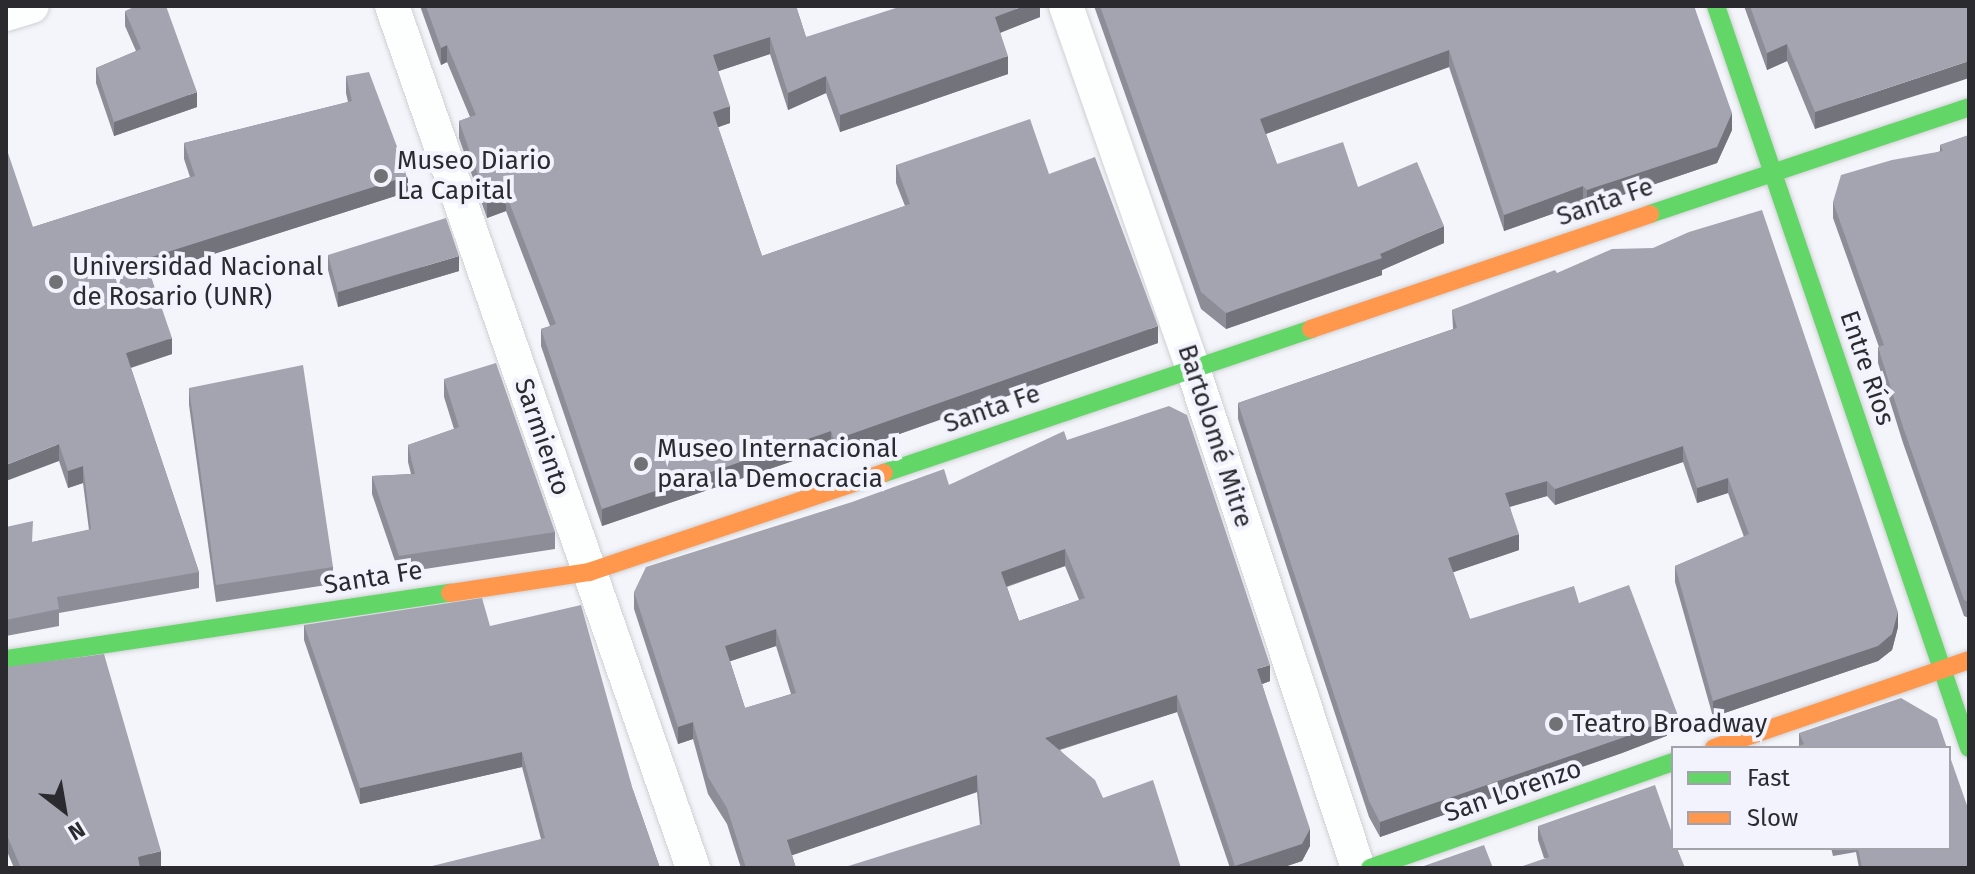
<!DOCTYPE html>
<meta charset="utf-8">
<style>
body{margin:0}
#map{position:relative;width:1975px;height:874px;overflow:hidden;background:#f4f5fa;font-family:"Fira Sans",sans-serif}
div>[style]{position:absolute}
.roads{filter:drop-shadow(0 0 2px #cfd0d4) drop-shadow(0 0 2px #cfd0d4)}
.street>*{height:34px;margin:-17px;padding:0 17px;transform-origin:17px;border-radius:17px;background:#fdfefe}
.fast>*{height:18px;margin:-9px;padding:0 9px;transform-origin:9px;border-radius:9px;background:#63d668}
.slow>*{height:18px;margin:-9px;padding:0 9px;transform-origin:9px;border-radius:9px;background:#ff974d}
.wall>*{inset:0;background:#8d8d98}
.shaded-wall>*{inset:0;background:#73737c}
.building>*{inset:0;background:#a4a4b1}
.dots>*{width:22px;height:22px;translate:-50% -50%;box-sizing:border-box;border:4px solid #f2f3fc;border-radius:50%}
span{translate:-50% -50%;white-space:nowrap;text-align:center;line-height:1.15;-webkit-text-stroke:8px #f2f3fc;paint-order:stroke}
.poi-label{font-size:26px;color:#2b2b2f}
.left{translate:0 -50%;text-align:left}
.street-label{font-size:26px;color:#2b2b2f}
.frame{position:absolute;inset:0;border:8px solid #2b2b2f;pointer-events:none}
.legend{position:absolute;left:1671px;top:746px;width:280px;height:104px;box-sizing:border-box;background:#f2f3fc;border:2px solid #a2a3aa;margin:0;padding:10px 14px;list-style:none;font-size:24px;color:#2b2b2f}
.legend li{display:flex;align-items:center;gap:16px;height:40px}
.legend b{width:40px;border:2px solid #a2a3aa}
.north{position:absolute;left:24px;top:770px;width:80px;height:80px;-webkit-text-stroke:6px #f2f3fc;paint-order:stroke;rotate:149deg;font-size:22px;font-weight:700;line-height:32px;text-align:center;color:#2b2b2f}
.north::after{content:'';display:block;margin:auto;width:28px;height:36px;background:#2b2b2f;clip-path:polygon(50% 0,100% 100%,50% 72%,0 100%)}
</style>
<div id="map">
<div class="roads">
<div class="street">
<div style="left:392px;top:6px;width:913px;rotate:70.75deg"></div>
<div style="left:1066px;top:6px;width:385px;rotate:70.7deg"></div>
<div style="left:1193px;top:369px;width:526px;rotate:71.7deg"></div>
<div style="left:6px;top:14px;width:27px;rotate:-17deg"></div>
</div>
<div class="fast">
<div style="left:1716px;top:6px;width:784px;rotate:71.17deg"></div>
<div style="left:1650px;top:214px;width:336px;rotate:-18.5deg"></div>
<div style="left:884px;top:473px;width:451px;rotate:-18.6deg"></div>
<div style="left:6px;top:659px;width:449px;rotate:-8.5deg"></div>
<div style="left:1370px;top:868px;width:321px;rotate:-19.3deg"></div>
</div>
<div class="slow">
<div style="left:1311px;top:329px;width:358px;rotate:-18.7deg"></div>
<div style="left:450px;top:593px;width:141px;rotate:-8.6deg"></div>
<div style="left:589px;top:572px;width:311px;rotate:-18.6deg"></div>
<div style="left:1714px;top:748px;width:270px;rotate:-19deg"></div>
</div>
</div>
<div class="wall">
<div style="clip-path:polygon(420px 6px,796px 6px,806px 37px,1040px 6px,1040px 17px,1000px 32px,1008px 74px,840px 132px,826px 93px,788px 110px,770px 54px,718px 71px,730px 123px,718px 127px,762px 256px,905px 206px,896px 183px,896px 165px,1049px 174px,1158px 343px,834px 457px,831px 448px,602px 526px,541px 346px,541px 329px,550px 326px,506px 211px,487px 218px,459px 138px,459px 121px,470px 117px,447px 62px,441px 65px)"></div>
<div style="clip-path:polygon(1094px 6px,1694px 6px,1732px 130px,1717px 163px,1587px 207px,1583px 203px,1504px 231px,1449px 67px,1266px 134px,1277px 164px,1358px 187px,1444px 243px,1382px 270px,1382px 275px,1226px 329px,1201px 309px)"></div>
<div style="clip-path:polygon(1744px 6px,1969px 6px,1815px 129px,1787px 61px,1767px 70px)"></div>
<div style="clip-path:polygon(125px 11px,197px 107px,114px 136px,96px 83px,96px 68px,136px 51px,125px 26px)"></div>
<div style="clip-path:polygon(346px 76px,408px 192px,150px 274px,172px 354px,131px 368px,199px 572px,199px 588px,59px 613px,59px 626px,6px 636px,6px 527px,33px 542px,89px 530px,83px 483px,68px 488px,59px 461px,33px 227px,190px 177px,184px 159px,184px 143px,348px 102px,346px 93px)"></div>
<div style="clip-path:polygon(1969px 135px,1969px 618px,1964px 616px,1903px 443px,1878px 363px,1878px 347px,1879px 347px,1833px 218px,1833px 202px,1940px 151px,1940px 145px)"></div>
<div style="clip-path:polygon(328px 255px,459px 271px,338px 307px,328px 270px)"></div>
<div style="clip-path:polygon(1557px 273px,1898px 627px,1892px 650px,1878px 661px,1713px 717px,1675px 582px,1675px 566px,1744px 537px,1728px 493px,1697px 503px,1683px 462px,1555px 505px,1547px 496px,1510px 507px,1519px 550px,1453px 572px,1470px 619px,1579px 603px,1677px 728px,1674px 733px,1622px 753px,1380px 837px,1369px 817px,1238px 419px,1238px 403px,1453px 329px,1452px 310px)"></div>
<div style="clip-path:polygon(444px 379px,555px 532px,555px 549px,399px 573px,372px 494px,372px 476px,411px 474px,408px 462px,408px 445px,454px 429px,444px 397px)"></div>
<div style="clip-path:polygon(189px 388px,333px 567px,333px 584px,216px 602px,189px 405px)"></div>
<div style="clip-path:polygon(evenodd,1067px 440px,1270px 681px,1262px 684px,1310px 846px,1302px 861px,1281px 868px,1230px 868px,1177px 712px,1060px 750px,1103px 798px,1181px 868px,980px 825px,977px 792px,792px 855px,796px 868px,741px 868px,727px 824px,708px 794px,693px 739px,678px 744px,634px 609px,634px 592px,949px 485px,1067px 440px,1065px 566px,1079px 600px,1019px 621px,1007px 587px,1065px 566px,1067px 440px,776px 646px,791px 694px,745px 708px,730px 661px,776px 646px)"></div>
<div style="clip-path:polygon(304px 625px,490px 626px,633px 790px,660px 868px,541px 839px,522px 767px,360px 804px,304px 640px)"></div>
<div style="clip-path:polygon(6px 667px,161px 867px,14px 868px,6px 849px)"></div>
<div style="clip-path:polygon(1799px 733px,1947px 748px,1799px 746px)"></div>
<div style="clip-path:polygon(1538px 826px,1685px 868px,1544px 858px,1538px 840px)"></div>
<div style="clip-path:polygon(1831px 848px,1949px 848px,1969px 868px,1859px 868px,1856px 852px,1833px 856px)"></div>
</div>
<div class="shaded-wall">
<div style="clip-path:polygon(1024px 6px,1040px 6px,1040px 17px,995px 35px,995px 17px)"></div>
<div style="clip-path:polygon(770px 37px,770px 54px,713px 73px,713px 55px)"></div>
<div style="clip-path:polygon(1787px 44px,1787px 61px,1767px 70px,1767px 53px)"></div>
<div style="clip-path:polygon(447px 45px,447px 62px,441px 65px,441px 48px)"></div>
<div style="clip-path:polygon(1449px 50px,1449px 67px,1260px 136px,1260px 119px)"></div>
<div style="clip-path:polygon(1008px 56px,1008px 74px,840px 132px,840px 115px)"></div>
<div style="clip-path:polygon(1969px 61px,1969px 78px,1815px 129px,1815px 112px)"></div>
<div style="clip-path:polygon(826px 76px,826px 93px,788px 110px,788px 93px)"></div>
<div style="clip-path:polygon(197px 92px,197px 107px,114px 136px,114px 122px)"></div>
<div style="clip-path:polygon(730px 106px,730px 123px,713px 129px,713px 112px)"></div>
<div style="clip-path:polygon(1732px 113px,1732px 130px,1717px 163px,1587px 207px,1587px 190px)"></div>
<div style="clip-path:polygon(408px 176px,408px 192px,145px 276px,145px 259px)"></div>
<div style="clip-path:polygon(1583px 186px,1583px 203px,1504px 231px,1504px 215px)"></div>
<div style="clip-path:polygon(506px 194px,506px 211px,487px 218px,487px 201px)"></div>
<div style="clip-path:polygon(1444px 226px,1444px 243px,1382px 270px,1382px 275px,1226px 329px,1226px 313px,1380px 254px)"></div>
<div style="clip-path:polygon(459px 256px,459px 271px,338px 307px,338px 292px)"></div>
<div style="clip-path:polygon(1158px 326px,1158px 343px,834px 457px,834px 440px)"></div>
<div style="clip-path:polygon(172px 338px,172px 354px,126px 369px,126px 353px)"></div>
<div style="clip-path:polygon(831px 431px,831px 448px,602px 526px,602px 509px)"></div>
<div style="clip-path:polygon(59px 444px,59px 461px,6px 481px,6px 465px)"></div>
<div style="clip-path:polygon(1683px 446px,1683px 462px,1555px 505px,1555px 489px)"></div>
<div style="clip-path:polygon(83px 466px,83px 483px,68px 488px,68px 471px)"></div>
<div style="clip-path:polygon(1728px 478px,1728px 493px,1697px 503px,1697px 488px)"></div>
<div style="clip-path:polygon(1547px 481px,1547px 496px,1505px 508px,1505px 493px)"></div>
<div style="clip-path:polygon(1519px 534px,1519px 550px,1448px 574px,1448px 558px)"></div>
<div style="clip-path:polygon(1065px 549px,1065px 566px,1001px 588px,1001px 572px)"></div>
<div style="clip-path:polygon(1898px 612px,1898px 627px,1892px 650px,1878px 661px,1713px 717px,1713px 701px)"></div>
<div style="clip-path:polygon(776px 629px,776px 646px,725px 663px,725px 646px)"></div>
<div style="clip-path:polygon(1270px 665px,1270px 681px,1257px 686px,1257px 669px)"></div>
<div style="clip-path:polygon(1177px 695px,1177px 712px,1045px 754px,1045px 738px)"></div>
<div style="clip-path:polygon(1677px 713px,1677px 728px,1674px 733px,1622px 753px,1380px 837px,1380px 822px)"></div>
<div style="clip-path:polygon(693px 722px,693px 739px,678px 744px,678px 727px)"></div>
<div style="clip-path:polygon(522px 752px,522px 767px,360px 804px,360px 788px)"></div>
<div style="clip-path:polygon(977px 775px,977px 792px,787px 857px,787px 840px)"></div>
<div style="clip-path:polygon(1310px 829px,1310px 846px,1302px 861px,1281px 868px,1235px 868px,1235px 866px)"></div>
<div style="clip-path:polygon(161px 851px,161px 867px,138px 868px,138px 857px)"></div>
</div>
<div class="building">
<div style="clip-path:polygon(136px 6px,166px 6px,197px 92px,114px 122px,96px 68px,141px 49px,125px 11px)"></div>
<div style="clip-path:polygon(426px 6px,796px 6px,806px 37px,902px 6px,1024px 6px,995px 17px,1008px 56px,840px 115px,826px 76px,788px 93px,770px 37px,713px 55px,730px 106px,713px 112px,762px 256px,910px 204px,896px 165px,1030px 119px,1049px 174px,1095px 157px,1158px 326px,834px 440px,831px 431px,602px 509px,541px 329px,556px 324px,506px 194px,487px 201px,459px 121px,476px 115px,447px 45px,441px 48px)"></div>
<div style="clip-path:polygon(1100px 6px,1694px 6px,1732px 113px,1717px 147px,1587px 190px,1583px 186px,1504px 215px,1449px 50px,1260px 119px,1277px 164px,1343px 142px,1358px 187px,1417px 162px,1444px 226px,1380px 254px,1382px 258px,1226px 313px,1201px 292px)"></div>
<div style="clip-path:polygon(1750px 6px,1969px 6px,1969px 61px,1815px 112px,1787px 44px,1767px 53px)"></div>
<div style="clip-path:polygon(369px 72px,408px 176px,145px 259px,172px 338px,126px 353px,199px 572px,57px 597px,59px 609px,6px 620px,6px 527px,33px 521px,32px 542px,91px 529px,83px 466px,68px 471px,59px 444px,6px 465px,6px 147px,33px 227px,195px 176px,184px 143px,352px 101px,346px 76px)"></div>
<div style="clip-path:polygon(1969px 135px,1969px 602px,1964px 600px,1903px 427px,1878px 347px,1884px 345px,1833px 202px,1841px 175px,1892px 160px,1943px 151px,1940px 145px)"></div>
<div style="clip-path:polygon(1762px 210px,1898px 612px,1892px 634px,1878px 646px,1713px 701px,1675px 566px,1749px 534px,1728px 478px,1697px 488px,1683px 446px,1555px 489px,1547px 481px,1505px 493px,1519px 534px,1448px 558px,1470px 619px,1574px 586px,1579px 603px,1629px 585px,1677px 713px,1674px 717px,1622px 738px,1380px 822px,1369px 801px,1238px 403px,1457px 328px,1452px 310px,1555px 270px,1557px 273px,1612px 249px,1653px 248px,1689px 232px)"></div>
<div style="clip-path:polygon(446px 218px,459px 256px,338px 292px,328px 255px)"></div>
<div style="clip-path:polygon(496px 363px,555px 532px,399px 556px,372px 476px,415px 474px,408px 445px,459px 427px,444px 379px)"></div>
<div style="clip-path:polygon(303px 365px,333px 567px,216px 585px,189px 388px)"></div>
<div style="clip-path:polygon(evenodd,1169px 406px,1187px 415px,1270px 665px,1257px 669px,1310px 829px,1302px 844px,1235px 866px,1177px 695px,1045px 738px,1095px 780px,1103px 798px,1153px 780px,1181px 868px,842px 868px,982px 824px,977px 775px,787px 840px,796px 868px,746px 868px,727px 808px,708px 777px,693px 722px,678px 727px,634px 592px,646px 567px,852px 502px,944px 469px,949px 485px,1064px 431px,1067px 440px,1169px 406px,1065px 549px,1085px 598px,1019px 621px,1001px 572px,1065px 549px,1169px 406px,776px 629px,796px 693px,745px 708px,725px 646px,776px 629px)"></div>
<div style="clip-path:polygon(482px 598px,490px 626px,581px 605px,633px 790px,660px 868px,424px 868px,545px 838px,522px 752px,360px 788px,304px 625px)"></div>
<div style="clip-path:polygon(104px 654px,161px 851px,138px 857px,140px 868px,21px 868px,6px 833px,6px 667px)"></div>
<div style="clip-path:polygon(1901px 698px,1937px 719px,1947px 748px,1793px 748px,1804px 744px,1799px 733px)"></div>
<div style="clip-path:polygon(1949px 754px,1969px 811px,1969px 868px,1862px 868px,1858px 848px,1949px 848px)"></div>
<div style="clip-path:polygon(1655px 785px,1673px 836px,1673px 848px,1677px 848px,1685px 868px,1517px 868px,1549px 857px,1538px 826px)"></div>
<div style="clip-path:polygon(1484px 845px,1493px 868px,1418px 868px)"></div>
</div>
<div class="dots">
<div style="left:381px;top:176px;background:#717276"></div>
<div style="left:56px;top:282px;background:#717276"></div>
<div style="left:641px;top:464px;background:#717276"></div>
<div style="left:1556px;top:724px;background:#717276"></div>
</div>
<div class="poi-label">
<span class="left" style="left:397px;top:176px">Museo Diario<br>La Capital</span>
<span class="left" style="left:72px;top:282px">Universidad Nacional<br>de Rosario (UNR)</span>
<span class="left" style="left:657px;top:464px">Museo Internacional<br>para la Democracia</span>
<span class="left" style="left:1572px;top:724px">Teatro Broadway</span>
</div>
<div class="street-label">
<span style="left:1605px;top:202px;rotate:-19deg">Santa Fe</span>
<span style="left:1867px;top:368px;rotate:71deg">Entre Ríos</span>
<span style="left:992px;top:409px;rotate:-19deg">Santa Fe</span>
<span style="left:1215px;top:436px;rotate:72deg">Bartolomé Mitre</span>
<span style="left:542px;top:437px;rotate:71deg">Sarmiento</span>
<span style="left:373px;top:578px;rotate:-9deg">Santa Fe</span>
<span style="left:1513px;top:791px;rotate:-19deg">San Lorenzo</span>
</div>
<div class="frame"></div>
<ul class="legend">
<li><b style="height:10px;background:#63d668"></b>Fast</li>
<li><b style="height:10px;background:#ff974d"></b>Slow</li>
</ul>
<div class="north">N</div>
</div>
